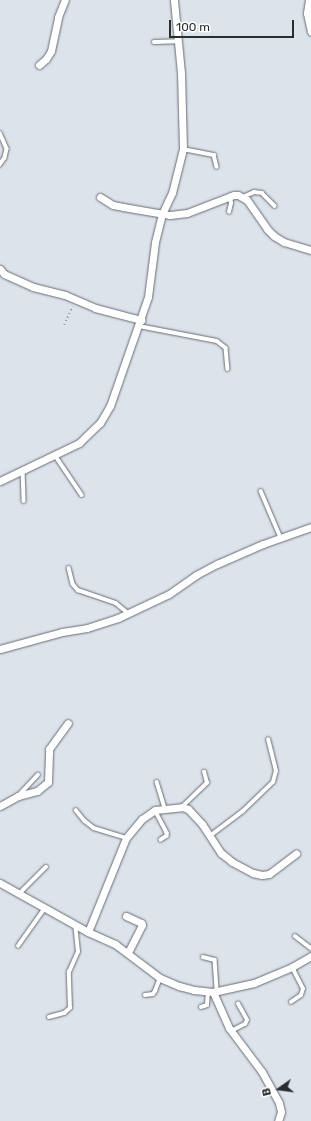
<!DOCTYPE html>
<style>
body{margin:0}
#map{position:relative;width:311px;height:1121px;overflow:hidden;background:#dde3eb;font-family:Rubik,sans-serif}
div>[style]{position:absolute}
.path>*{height:1.5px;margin-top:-0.75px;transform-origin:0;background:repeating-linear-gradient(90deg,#989da3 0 1px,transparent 0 4px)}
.roads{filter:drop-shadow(0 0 1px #676c73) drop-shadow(0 0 1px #676c73)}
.service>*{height:3.5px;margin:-1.75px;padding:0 1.75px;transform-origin:1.75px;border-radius:1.75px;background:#fff}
.minor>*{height:7px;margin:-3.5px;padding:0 3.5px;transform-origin:3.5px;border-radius:3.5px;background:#fff}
span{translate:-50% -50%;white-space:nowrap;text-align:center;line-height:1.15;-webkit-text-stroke:3px #fff;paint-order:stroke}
.north{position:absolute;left:259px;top:1069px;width:40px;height:40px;-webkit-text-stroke:3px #fff;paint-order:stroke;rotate:256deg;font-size:11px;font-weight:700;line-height:16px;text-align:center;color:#2a2d30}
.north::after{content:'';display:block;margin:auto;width:14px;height:18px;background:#2a2d30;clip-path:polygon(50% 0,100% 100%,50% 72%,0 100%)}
.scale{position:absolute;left:169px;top:20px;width:125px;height:18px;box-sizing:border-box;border:2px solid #2a2d30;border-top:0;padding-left:5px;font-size:12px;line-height:14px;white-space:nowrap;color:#2a2d30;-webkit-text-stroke:3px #fff;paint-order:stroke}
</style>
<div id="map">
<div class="path">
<div style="left:64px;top:325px;width:20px;rotate:-66deg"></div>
</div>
<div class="roads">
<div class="service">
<div style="left:154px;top:42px;width:24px;rotate:-2deg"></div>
<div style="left:0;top:133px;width:17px;rotate:66deg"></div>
<div style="left:7px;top:149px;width:9px;rotate:103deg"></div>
<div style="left:5px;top:158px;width:9px;rotate:126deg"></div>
<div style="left:183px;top:149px;width:32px;rotate:11deg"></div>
<div style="left:214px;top:155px;width:12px;rotate:76deg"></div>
<div style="left:243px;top:197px;width:12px;rotate:-24deg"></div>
<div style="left:254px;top:192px;width:8px;rotate:7deg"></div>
<div style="left:262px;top:193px;width:18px;rotate:45deg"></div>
<div style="left:229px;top:212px;width:9px;rotate:-77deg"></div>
<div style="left:231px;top:203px;width:7px;rotate:-98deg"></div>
<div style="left:139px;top:326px;width:79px;rotate:10.9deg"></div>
<div style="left:217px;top:341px;width:11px;rotate:38deg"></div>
<div style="left:226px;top:348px;width:21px;rotate:85deg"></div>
<div style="left:55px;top:455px;width:48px;rotate:56deg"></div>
<div style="left:23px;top:470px;width:31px;rotate:88deg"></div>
<div style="left:261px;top:491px;width:51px;rotate:66.9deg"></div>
<div style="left:69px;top:568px;width:16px;rotate:76deg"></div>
<div style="left:73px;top:584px;width:8px;rotate:50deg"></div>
<div style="left:78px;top:590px;width:40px;rotate:18.9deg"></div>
<div style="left:116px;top:603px;width:16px;rotate:40deg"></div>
<div style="left:157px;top:782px;width:27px;rotate:73deg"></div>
<div style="left:20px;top:794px;width:26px;rotate:-47deg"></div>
<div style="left:182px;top:807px;width:35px;rotate:-44deg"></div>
<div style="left:207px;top:783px;width:11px;rotate:-105deg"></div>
<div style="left:76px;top:810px;width:14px;rotate:51deg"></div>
<div style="left:85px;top:821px;width:11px;rotate:38deg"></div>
<div style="left:94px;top:828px;width:34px;rotate:17deg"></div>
<div style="left:155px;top:810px;width:26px;rotate:62deg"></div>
<div style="left:167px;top:833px;width:3px;rotate:90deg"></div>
<div style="left:167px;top:836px;width:7px;rotate:146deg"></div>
<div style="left:210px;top:836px;width:41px;rotate:-37.1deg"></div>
<div style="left:243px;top:811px;width:42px;rotate:-44deg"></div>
<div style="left:273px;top:782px;width:11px;rotate:-75deg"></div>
<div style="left:276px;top:771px;width:32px;rotate:-104deg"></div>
<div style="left:19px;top:894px;width:38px;rotate:-45deg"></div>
<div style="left:295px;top:936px;width:20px;rotate:37deg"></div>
<div style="left:18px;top:946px;width:47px;rotate:-54.6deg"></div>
<div style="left:203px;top:957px;width:12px;rotate:14deg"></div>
<div style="left:215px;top:960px;width:30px;rotate:86deg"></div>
<div style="left:145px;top:995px;width:8px;rotate:-7deg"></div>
<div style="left:153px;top:994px;width:4px;rotate:-56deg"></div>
<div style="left:155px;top:991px;width:14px;rotate:-69deg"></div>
<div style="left:291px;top:1002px;width:12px;rotate:-35deg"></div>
<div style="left:301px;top:995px;width:6px;rotate:-72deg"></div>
<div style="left:303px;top:989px;width:25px;rotate:-117deg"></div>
<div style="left:201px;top:1007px;width:6px;rotate:-18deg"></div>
<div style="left:207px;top:1005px;width:13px;rotate:-86deg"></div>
<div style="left:49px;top:1017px;width:16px;rotate:-15deg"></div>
<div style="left:64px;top:1013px;width:8px;rotate:-40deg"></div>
<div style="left:70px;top:1008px;width:36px;rotate:-92deg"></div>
<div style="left:69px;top:972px;width:22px;rotate:-66deg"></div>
<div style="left:78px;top:952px;width:27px;rotate:-96deg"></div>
<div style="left:231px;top:1031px;width:16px;rotate:-27deg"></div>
<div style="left:245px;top:1024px;width:4px;rotate:-63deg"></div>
<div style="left:247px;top:1020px;width:18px;rotate:-119deg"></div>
</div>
<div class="minor">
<div style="left:309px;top:0;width:13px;rotate:99deg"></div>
<div style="left:307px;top:13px;width:19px;rotate:78deg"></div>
<div style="left:39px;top:65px;width:9px;rotate:-41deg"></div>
<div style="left:46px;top:59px;width:9px;rotate:-58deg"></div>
<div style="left:51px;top:51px;width:35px;rotate:-78deg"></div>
<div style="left:58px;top:17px;width:18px;rotate:-68deg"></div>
<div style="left:100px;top:197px;width:15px;rotate:32deg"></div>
<div style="left:113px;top:205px;width:10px;rotate:11deg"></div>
<div style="left:123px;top:207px;width:48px;rotate:9.7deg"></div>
<div style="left:170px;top:215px;width:17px;rotate:-7deg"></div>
<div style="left:187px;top:213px;width:50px;rotate:-21deg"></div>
<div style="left:234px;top:195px;width:4px"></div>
<div style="left:238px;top:195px;width:10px;rotate:29deg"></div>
<div style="left:247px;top:200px;width:35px;rotate:55deg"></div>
<div style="left:267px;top:229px;width:10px;rotate:45deg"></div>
<div style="left:274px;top:236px;width:12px;rotate:31deg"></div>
<div style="left:284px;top:242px;width:28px;rotate:17deg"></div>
<div style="left:0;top:269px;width:6px;rotate:51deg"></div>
<div style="left:4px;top:274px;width:32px;rotate:24deg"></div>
<div style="left:33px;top:287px;width:33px;rotate:14deg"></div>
<div style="left:65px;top:295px;width:33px;rotate:23deg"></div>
<div style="left:95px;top:308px;width:48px;rotate:14.6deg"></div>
<div style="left:0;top:481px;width:88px;rotate:-25.7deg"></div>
<div style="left:79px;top:443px;width:29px;rotate:-44deg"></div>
<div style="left:100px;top:423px;width:20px;rotate:-60deg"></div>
<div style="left:110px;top:406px;width:115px;rotate:-70.8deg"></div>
<div style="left:148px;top:297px;width:55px;rotate:-82.7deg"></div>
<div style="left:155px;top:242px;width:29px;rotate:-76deg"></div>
<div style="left:162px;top:214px;width:23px;rotate:-65deg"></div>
<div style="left:172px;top:193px;width:45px;rotate:-76deg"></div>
<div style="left:183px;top:149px;width:76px;rotate:-91.5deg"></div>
<div style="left:181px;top:73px;width:73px;rotate:-95.5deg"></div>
<div style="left:0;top:649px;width:64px;rotate:-15.3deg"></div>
<div style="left:62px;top:632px;width:25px;rotate:-9deg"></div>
<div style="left:87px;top:628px;width:33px;rotate:-18deg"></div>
<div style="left:118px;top:618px;width:56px;rotate:-25.2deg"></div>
<div style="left:169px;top:594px;width:33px;rotate:-35deg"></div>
<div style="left:196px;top:575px;width:24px;rotate:-28deg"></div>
<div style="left:217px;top:564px;width:50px;rotate:-23.5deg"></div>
<div style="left:263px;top:544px;width:51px;rotate:-19.5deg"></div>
<div style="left:0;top:806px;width:21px;rotate:-29deg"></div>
<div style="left:18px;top:796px;width:20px;rotate:-15deg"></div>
<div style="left:37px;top:791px;width:14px;rotate:-39deg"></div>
<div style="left:48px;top:782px;width:33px;rotate:-88deg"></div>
<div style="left:49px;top:749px;width:32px;rotate:-54deg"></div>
<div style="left:0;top:883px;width:101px;rotate:29.1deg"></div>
<div style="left:88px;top:932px;width:30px;rotate:24deg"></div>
<div style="left:115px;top:944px;width:56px;rotate:37.1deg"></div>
<div style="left:160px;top:978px;width:21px;rotate:23deg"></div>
<div style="left:179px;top:986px;width:16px;rotate:15deg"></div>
<div style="left:194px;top:990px;width:19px;rotate:6deg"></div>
<div style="left:213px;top:992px;width:42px;rotate:-12.4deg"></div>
<div style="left:254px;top:983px;width:41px;rotate:-22.8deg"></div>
<div style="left:292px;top:967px;width:22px;rotate:-30deg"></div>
<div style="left:126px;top:916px;width:17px;rotate:25deg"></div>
<div style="left:141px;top:923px;width:2px;rotate:63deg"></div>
<div style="left:142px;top:925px;width:31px;rotate:117deg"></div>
<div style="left:88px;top:932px;width:101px;rotate:-68deg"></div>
<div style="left:126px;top:838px;width:25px;rotate:-50deg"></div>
<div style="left:142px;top:819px;width:16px;rotate:-35deg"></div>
<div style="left:155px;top:810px;width:27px;rotate:-6deg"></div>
<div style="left:182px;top:807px;width:6px;rotate:18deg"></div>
<div style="left:188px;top:809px;width:21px;rotate:47deg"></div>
<div style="left:202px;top:824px;width:35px;rotate:57deg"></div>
<div style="left:221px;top:853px;width:14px;rotate:39deg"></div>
<div style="left:232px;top:862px;width:24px;rotate:28deg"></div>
<div style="left:253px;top:873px;width:9px;rotate:13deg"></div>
<div style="left:262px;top:875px;width:7px;rotate:-8deg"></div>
<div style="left:269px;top:874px;width:34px;rotate:-37deg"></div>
<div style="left:213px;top:992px;width:39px;rotate:66deg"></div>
<div style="left:229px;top:1028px;width:55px;rotate:53.1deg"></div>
<div style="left:262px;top:1072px;width:35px;rotate:61deg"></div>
<div style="left:279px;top:1103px;width:9px;rotate:77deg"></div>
<div style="left:281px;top:1112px;width:9px;rotate:108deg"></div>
</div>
</div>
<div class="north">B</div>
<div class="scale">100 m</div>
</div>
